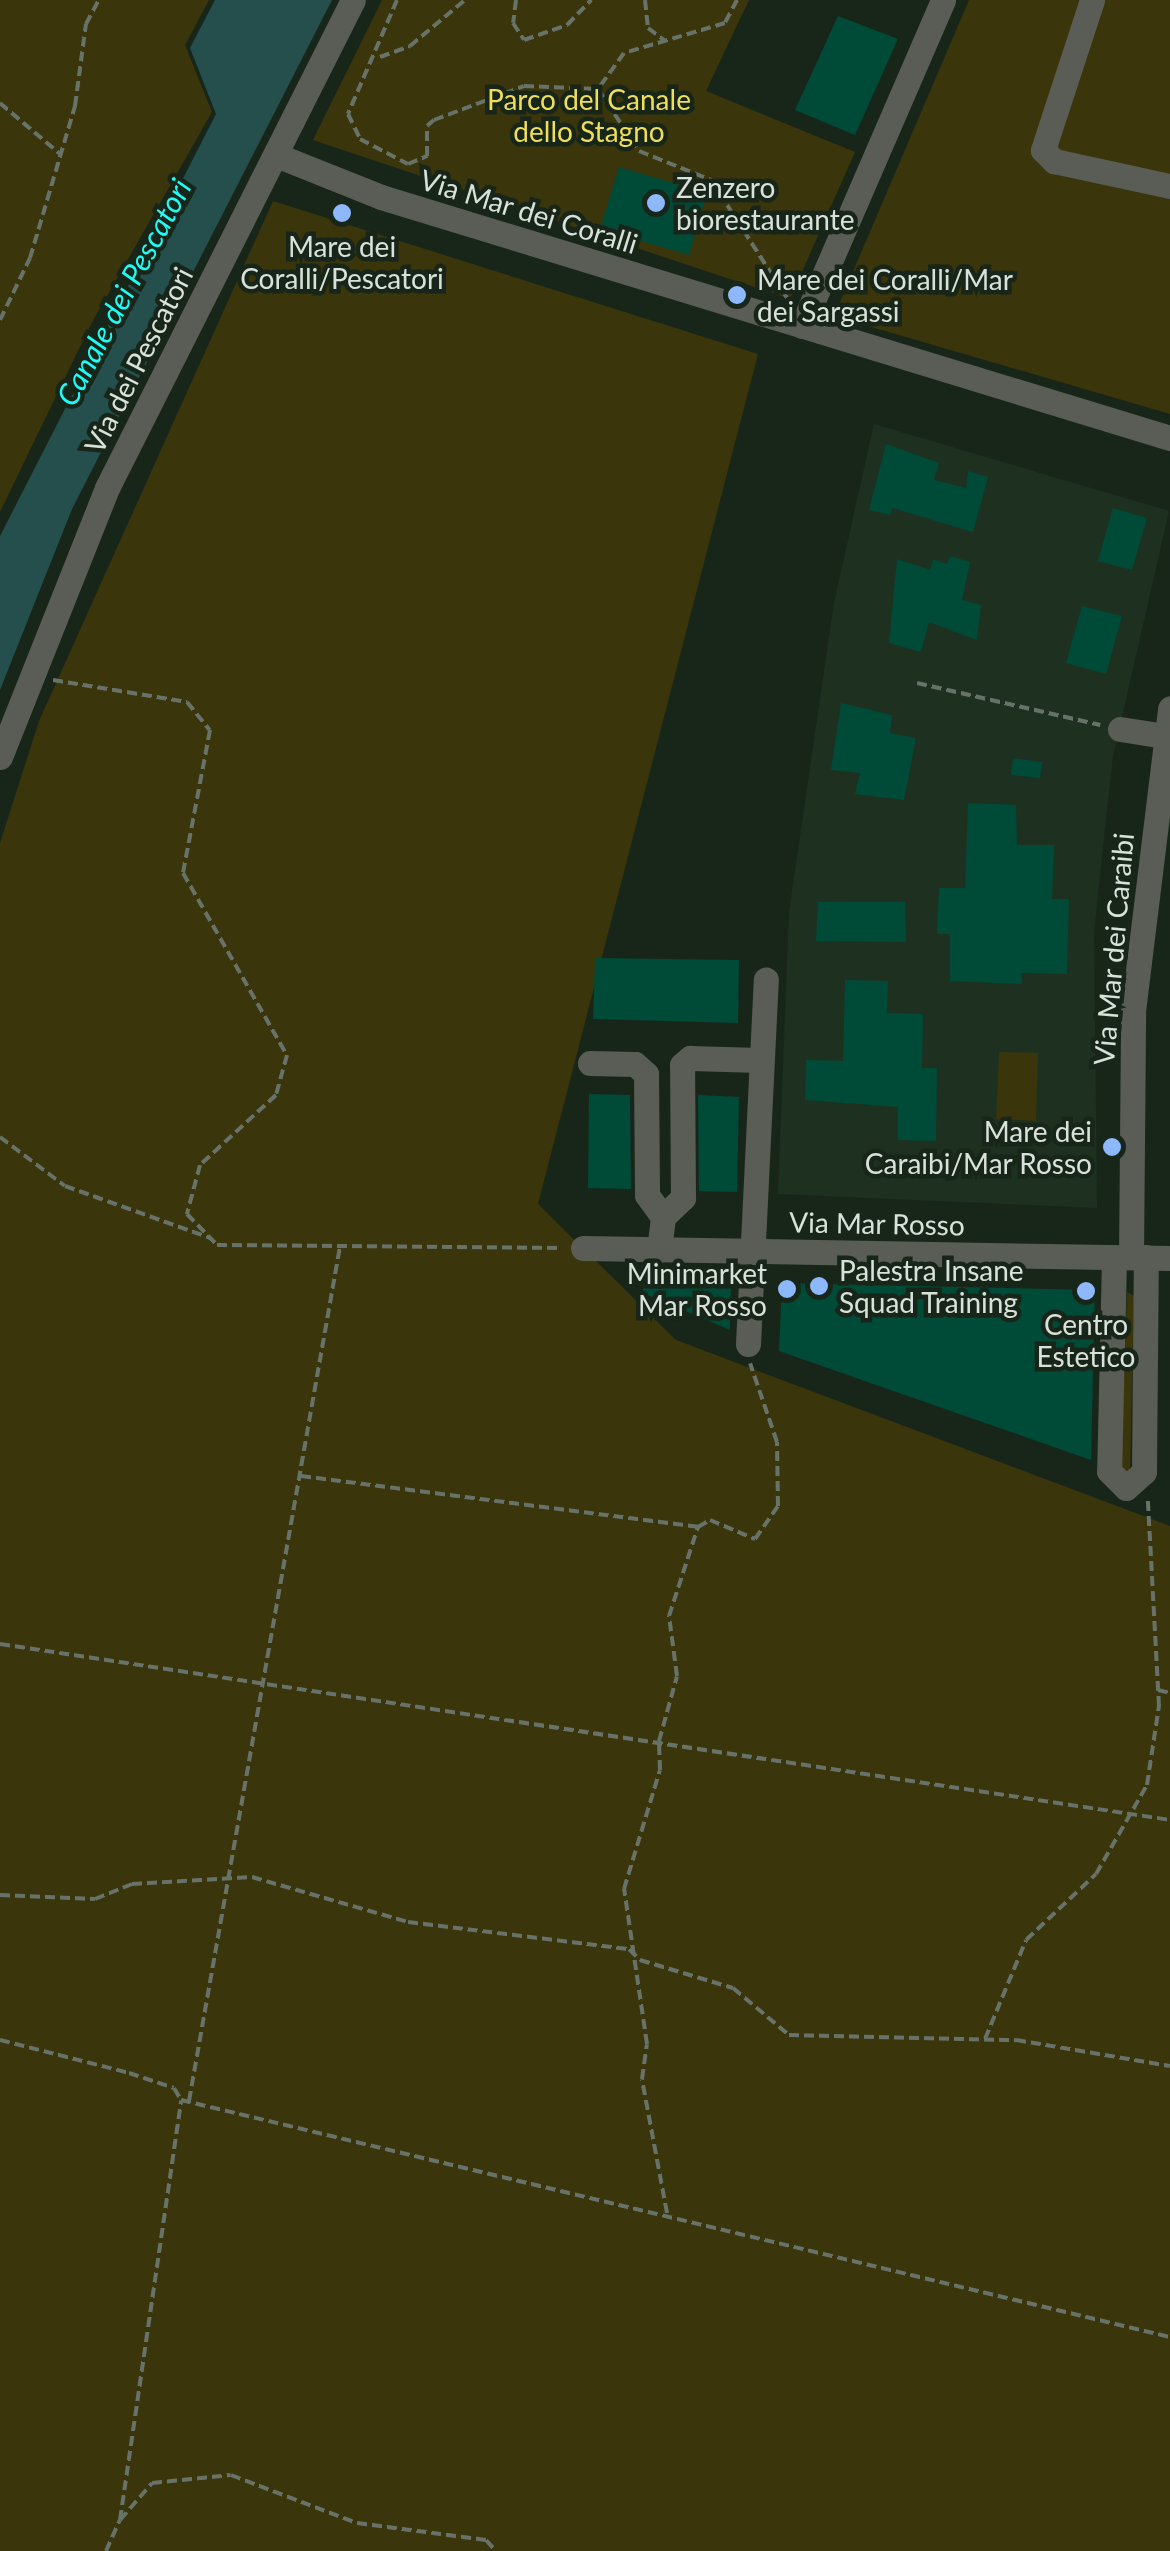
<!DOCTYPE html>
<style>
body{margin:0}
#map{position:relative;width:1170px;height:2551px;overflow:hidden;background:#18261a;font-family:Lato,sans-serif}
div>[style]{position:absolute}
.built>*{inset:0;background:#1e3120}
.green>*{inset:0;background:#3a350b}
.water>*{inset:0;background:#244f4d}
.building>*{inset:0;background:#004a38}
.path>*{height:4px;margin-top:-2px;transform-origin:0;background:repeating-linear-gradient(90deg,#677369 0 10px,transparent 0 15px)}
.minor>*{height:25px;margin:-12.5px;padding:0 12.5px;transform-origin:12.5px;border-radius:12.5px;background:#5a5d55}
.dots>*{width:28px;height:28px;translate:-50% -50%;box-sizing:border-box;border:5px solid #18261a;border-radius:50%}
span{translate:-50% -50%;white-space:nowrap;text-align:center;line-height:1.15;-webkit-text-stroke:9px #18261a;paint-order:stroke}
.park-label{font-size:28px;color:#eede5a}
.poi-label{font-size:28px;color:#d9e2da}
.left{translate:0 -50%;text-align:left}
.right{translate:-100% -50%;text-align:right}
.street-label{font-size:28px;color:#d9e2da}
.water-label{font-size:30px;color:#1ffcf6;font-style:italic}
</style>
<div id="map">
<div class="built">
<div style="clip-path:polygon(874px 424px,1169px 511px,1113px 756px,1104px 837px,1094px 933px,1097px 1208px,778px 1194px,789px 912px,834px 603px)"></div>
</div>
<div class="green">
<div style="clip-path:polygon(0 0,209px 0,185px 45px,212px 112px,91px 324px,0 512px)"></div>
<div style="clip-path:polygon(382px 0,749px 0,706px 91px,855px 152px,790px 299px,313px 140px)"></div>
<div style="clip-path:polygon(969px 0,1170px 0,1170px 414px,834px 316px)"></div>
<div style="clip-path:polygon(273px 201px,758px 354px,538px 1204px,676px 1340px,1170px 1526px,1170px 2551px,0 2551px,0 843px,39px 721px)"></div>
<div style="clip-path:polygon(999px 1052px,1038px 1053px,1036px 1121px,996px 1119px)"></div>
<div style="clip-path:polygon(1127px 1292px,1134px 1296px,1130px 1472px,1121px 1475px)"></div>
</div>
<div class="water">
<div style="clip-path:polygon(215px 0,332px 0,72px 509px,0 690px,0 536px,216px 114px,190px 48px)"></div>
</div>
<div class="building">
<div style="clip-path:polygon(838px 16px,898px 39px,855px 135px,795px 110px)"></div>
<div style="clip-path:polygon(619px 167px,707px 193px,689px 255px,600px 229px)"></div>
<div style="clip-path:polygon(886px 444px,939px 463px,934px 480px,966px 488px,968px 471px,988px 477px,973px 532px,892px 508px,891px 515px,869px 510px)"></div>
<div style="clip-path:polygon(1113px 508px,1147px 518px,1132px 570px,1098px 561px)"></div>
<div style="clip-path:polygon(950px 556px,970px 562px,962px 600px,981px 605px,977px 640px,929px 622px,921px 652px,889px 643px,897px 559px,930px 570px,933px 559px,947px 564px)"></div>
<div style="clip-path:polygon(1082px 606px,1122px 616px,1106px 674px,1066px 663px)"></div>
<div style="clip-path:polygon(841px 703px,892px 715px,890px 733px,916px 738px,904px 800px,855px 794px,860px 773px,831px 770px)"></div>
<div style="clip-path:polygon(1013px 758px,1042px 762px,1040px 778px,1011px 775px)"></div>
<div style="clip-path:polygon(968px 803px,1016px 805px,1017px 845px,1054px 845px,1052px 899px,1069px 899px,1067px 974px,1021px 973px,1022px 984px,950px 981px,950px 934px,937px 934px,939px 888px,965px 888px)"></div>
<div style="clip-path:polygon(818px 902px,905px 902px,906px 942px,816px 941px)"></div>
<div style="clip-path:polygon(595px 958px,739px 960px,738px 1023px,593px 1019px)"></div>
<div style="clip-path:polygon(845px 980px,888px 981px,887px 1013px,923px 1014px,922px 1068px,937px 1068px,936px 1141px,898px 1140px,898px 1107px,805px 1100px,806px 1060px,843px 1061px)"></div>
<div style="clip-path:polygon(589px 1094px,630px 1095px,631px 1189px,588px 1188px)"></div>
<div style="clip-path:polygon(698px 1095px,739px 1097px,737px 1192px,699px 1191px)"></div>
<div style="clip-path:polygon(643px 1281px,731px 1284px,730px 1330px,643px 1293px)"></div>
<div style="clip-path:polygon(782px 1283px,1095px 1290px,1091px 1460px,779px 1351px)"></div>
</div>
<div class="path">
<div style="left:397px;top:0;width:124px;rotate:113.3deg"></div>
<div style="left:348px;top:114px;width:28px;rotate:64deg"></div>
<div style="left:360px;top:139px;width:54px;rotate:27.5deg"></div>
<div style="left:408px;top:164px;width:21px;rotate:-23deg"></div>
<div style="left:427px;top:156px;width:30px;rotate:-90deg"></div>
<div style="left:427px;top:126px;width:9px;rotate:-41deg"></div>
<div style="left:434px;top:120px;width:96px;rotate:-20.7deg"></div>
<div style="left:524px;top:86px;width:74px;rotate:2.3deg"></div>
<div style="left:516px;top:0;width:23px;rotate:97deg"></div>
<div style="left:513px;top:23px;width:20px;rotate:57deg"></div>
<div style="left:524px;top:40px;width:46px;rotate:-19.2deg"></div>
<div style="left:567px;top:25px;width:35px;rotate:-46deg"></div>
<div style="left:645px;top:0;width:28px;rotate:84deg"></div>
<div style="left:648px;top:28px;width:21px;rotate:37deg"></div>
<div style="left:737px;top:0;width:26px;rotate:118deg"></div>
<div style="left:725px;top:23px;width:105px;rotate:163.5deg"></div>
<div style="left:624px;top:53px;width:44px;rotate:125.8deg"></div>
<div style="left:598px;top:89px;width:74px;rotate:56.5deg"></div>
<div style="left:639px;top:151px;width:78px;rotate:21.9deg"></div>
<div style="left:711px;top:180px;width:140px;rotate:57.2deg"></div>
<div style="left:380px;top:57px;width:32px;rotate:-20deg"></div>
<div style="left:410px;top:46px;width:72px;rotate:-39.9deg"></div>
<div style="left:0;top:103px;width:80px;rotate:40.4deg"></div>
<div style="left:0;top:320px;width:69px;rotate:-64.2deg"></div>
<div style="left:30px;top:258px;width:159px;rotate:-73.5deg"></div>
<div style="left:75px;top:106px;width:83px;rotate:-82.4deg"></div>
<div style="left:86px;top:24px;width:27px;rotate:-62deg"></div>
<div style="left:53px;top:680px;width:136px;rotate:9.3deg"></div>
<div style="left:187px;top:702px;width:36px;rotate:51deg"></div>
<div style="left:210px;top:730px;width:146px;rotate:100.7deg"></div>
<div style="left:183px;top:873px;width:210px;rotate:60.3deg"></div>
<div style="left:287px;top:1055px;width:41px;rotate:105.4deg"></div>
<div style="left:276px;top:1095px;width:103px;rotate:137.4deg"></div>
<div style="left:200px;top:1165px;width:51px;rotate:104.9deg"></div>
<div style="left:187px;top:1214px;width:43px;rotate:45.9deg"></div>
<div style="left:217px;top:1245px;width:345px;rotate:0.5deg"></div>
<div style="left:917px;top:683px;width:188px;rotate:12.9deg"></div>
<div style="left:0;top:1137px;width:81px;rotate:37deg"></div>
<div style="left:65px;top:1186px;width:154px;rotate:19.7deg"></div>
<div style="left:301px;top:1476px;width:400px;rotate:7.3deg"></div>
<div style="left:0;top:1644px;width:1183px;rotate:8.55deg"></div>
<div style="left:1158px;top:1690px;width:12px;rotate:14deg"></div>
<div style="left:0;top:1895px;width:95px;rotate:2.4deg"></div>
<div style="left:95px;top:1899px;width:40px;rotate:-22deg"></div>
<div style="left:132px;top:1884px;width:120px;rotate:-3.3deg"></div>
<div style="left:252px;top:1877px;width:162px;rotate:16.1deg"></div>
<div style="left:408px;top:1922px;width:223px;rotate:7deg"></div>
<div style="left:629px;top:1949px;width:16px;rotate:45deg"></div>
<div style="left:640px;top:1960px;width:97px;rotate:16.8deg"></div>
<div style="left:733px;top:1988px;width:73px;rotate:40deg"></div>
<div style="left:789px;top:2035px;width:227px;rotate:1.3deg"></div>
<div style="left:1016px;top:2040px;width:156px;rotate:9.6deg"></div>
<div style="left:985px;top:2039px;width:107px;rotate:-67.5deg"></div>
<div style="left:1026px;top:1940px;width:96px;rotate:-43.3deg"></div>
<div style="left:1096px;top:1874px;width:103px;rotate:-60.2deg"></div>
<div style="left:1147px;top:1785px;width:80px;rotate:-81.4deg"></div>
<div style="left:1159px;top:1706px;width:206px;rotate:-93.1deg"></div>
<div style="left:0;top:2040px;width:133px;rotate:14.3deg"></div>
<div style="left:129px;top:2073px;width:47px;rotate:18.4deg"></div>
<div style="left:174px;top:2088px;width:14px;rotate:60deg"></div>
<div style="left:189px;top:2101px;width:868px;rotate:-79.98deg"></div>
<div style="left:667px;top:2213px;width:136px;rotate:-100.6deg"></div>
<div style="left:642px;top:2079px;width:35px;rotate:-82deg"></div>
<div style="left:647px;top:2044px;width:157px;rotate:-98.4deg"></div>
<div style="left:624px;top:1889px;width:124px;rotate:-73.2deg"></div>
<div style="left:660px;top:1770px;width:29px;rotate:-92deg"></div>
<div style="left:659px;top:1741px;width:67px;rotate:-74.5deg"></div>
<div style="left:677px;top:1676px;width:61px;rotate:-97.6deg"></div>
<div style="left:669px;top:1616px;width:94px;rotate:-72deg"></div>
<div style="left:698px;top:1527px;width:14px;rotate:-30deg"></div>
<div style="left:710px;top:1520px;width:49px;rotate:22.9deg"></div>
<div style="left:755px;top:1539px;width:40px;rotate:-55.1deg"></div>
<div style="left:778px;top:1506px;width:64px;rotate:-90.9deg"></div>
<div style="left:777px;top:1442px;width:83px;rotate:-108.9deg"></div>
<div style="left:120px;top:2520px;width:424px;rotate:-81.7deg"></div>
<div style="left:181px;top:2100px;width:1017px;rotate:13.48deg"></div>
<div style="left:106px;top:2551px;width:34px;rotate:-66deg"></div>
<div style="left:120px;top:2520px;width:49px;rotate:-49.1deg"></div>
<div style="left:152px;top:2483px;width:79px;rotate:-5.8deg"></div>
<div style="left:231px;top:2475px;width:135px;rotate:20.9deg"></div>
<div style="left:357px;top:2523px;width:130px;rotate:7.5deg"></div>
<div style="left:486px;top:2540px;width:15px;rotate:48deg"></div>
</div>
<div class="minor">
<div style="left:1092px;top:0;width:158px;rotate:108.1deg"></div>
<div style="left:1043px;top:150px;width:16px;rotate:45deg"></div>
<div style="left:1054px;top:161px;width:119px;rotate:12.2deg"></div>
<div style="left:276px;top:155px;width:113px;rotate:21.8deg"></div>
<div style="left:381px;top:197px;width:825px;rotate:16.99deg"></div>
<div style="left:802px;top:326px;width:355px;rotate:-66.6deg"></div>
<div style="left:1120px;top:729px;width:46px;rotate:8.8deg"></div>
<div style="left:0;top:757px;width:289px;rotate:-68.3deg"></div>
<div style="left:107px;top:488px;width:546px;rotate:-63.25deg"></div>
<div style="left:590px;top:1063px;width:45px;rotate:1.3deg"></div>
<div style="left:635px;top:1064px;width:15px;rotate:42deg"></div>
<div style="left:646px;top:1074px;width:121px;rotate:89.5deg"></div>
<div style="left:647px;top:1195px;width:27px;rotate:54deg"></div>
<div style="left:583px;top:1248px;width:587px;rotate:0.98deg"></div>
<div style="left:659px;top:1250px;width:33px;rotate:-83deg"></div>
<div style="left:663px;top:1217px;width:28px;rotate:-44deg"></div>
<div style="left:683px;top:1198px;width:133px;rotate:-90.4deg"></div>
<div style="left:682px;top:1065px;width:11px;rotate:-41deg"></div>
<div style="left:690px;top:1058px;width:70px;rotate:1.6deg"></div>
<div style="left:1131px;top:1257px;width:246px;rotate:-89.5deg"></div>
<div style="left:1133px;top:1011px;width:305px;rotate:-83deg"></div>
<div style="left:1114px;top:1258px;width:213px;rotate:91.3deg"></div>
<div style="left:1109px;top:1471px;width:24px;rotate:45deg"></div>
<div style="left:1126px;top:1488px;width:24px;rotate:-42deg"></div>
<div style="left:1144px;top:1472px;width:215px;rotate:-89.5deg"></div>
<div style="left:748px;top:1344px;width:365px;rotate:-87.2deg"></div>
</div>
<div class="dots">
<div style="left:656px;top:203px;background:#8db9fc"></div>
<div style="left:342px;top:213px;background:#8db9fc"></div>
<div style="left:737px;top:295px;background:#8db9fc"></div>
<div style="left:1112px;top:1147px;background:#8db9fc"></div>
<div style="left:819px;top:1286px;background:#8db9fc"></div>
<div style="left:787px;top:1289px;background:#8db9fc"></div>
<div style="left:1086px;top:1291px;background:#8db9fc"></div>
</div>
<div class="park-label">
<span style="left:589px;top:115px">Parco del Canale<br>dello Stagno</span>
</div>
<div class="poi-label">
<span class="left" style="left:676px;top:203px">Zenzero<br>biorestaurante</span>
<span style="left:342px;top:262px">Mare dei<br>Coralli/Pescatori</span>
<span class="left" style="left:757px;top:295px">Mare dei Coralli/Mar<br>dei Sargassi</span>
<span class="right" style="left:1092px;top:1147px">Mare dei<br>Caraibi/Mar Rosso</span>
<span class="left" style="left:839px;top:1286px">Palestra Insane<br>Squad Training</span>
<span class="right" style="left:767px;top:1289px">Minimarket<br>Mar Rosso</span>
<span style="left:1086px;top:1340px">Centro<br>Estetico</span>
</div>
<div class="street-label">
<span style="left:529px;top:211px;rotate:17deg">Via Mar dei Coralli</span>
<span style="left:138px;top:360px;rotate:-63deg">Via dei Pescatori</span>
<span style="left:1113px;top:949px;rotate:-85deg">Via Mar dei Caraibi</span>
<span style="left:877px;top:1223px;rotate:1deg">Via Mar Rosso</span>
</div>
<div class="water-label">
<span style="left:123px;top:292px;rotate:-62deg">Canale dei Pescatori</span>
</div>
</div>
